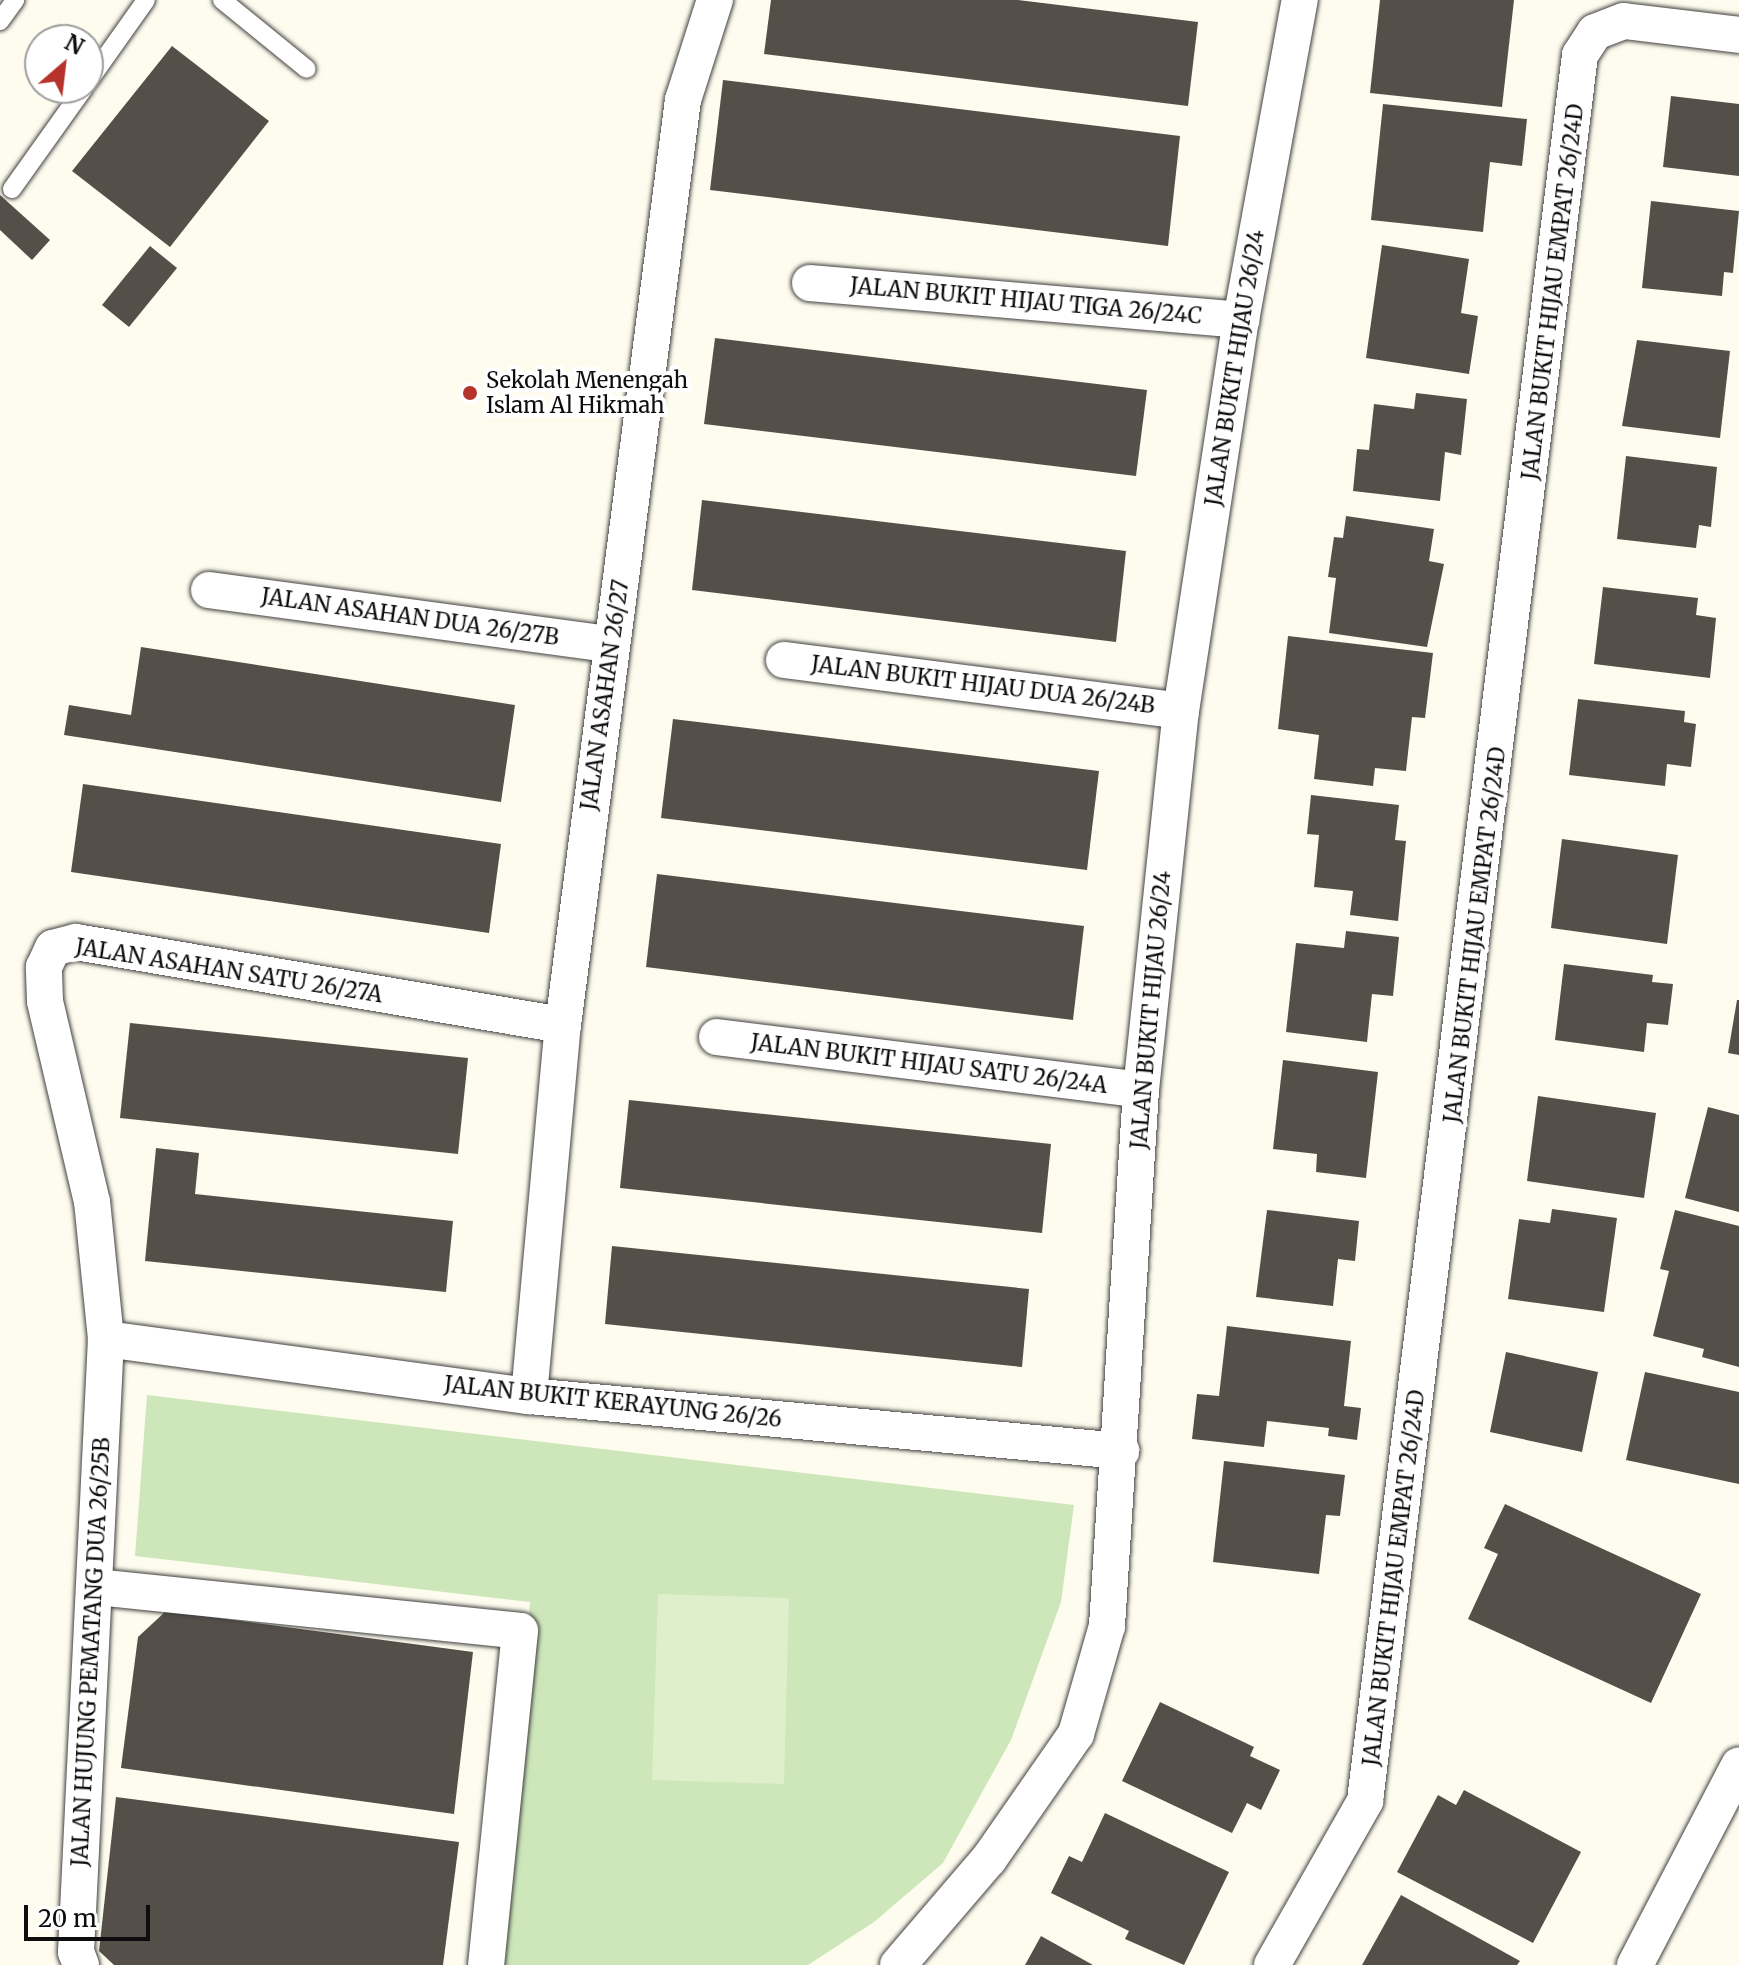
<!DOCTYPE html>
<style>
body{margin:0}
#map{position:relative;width:1739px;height:1965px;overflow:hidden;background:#fefcee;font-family:Merriweather,serif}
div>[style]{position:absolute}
.green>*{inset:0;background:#cde7ba}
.pitch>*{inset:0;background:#dfeecb}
.building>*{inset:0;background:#554f4a}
.roads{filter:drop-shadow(0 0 2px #404040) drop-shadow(0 0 2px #404040)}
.service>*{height:18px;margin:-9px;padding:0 9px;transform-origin:9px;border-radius:9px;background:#fff}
.minor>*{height:36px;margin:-18px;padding:0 18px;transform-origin:18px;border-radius:18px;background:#fff}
.dots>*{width:22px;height:22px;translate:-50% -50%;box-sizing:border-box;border:4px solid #fff;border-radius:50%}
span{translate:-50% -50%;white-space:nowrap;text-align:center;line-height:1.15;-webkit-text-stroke:8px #fff;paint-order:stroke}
.street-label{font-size:22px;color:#0d0d0d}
.poi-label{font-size:22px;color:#0d0d0d}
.left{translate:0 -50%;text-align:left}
.north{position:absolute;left:24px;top:24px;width:80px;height:80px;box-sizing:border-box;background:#fff;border:2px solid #9e9e9e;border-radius:50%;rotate:28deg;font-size:22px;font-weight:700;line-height:32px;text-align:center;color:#0d0d0d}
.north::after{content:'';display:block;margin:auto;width:28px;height:36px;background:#b6332d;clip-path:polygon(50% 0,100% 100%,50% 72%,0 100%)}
.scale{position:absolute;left:24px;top:1905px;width:126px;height:36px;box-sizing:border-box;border:4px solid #0d0d0d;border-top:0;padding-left:10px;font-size:24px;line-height:28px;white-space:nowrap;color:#0d0d0d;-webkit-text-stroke:6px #fff;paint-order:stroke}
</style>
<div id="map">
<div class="green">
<div style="clip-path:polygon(147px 1395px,1074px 1505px,1061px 1602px,1011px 1740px,943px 1863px,874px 1922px,808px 1965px,497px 1965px,530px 1602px,135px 1556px)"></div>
</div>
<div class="pitch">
<div style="clip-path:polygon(658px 1594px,789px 1598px,784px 1784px,652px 1780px)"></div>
</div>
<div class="building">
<div style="clip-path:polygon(771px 0,1018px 0,1198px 22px,1188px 106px,764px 54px)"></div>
<div style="clip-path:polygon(1380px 0,1514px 0,1502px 107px,1370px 93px)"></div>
<div style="clip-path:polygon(172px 46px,269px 121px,170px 247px,72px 171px)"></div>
<div style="clip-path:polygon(723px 80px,1180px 136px,1168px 246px,710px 190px)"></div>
<div style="clip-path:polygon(1671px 96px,1739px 104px,1739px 176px,1663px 167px)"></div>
<div style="clip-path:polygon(1383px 104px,1527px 119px,1522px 166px,1490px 162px,1483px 232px,1371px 220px)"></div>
<div style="clip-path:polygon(0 195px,50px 240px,32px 260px,0 230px)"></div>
<div style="clip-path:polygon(1651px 201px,1739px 211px,1733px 273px,1724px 272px,1722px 296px,1642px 288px)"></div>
<div style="clip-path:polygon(1382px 245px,1469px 259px,1461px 313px,1478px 316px,1469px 374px,1366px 358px)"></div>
<div style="clip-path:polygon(150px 246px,177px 268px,129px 327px,102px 305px)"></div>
<div style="clip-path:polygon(715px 338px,1147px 390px,1136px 476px,704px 424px)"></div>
<div style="clip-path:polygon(1637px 340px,1730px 351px,1720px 438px,1622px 426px)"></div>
<div style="clip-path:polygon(1416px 393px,1467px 399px,1461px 455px,1445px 452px,1440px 501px,1353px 491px,1357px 449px,1369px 450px,1374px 404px,1414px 409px)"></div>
<div style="clip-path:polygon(1626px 456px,1717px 467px,1711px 527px,1699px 525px,1696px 548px,1617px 539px)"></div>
<div style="clip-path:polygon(702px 500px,1126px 551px,1116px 642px,692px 590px)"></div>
<div style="clip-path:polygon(1346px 516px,1434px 529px,1429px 561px,1444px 564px,1427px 647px,1329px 633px,1336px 578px,1328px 577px,1334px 537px,1343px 538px)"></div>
<div style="clip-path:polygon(1603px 587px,1698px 598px,1696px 615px,1716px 618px,1710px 678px,1594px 664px)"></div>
<div style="clip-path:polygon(1288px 636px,1433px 653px,1425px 718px,1412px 717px,1406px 771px,1375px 768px,1373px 786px,1314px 779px,1319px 735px,1278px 729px)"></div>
<div style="clip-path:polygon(141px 647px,515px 705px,501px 802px,64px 735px,69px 705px,131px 715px)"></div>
<div style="clip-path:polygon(1578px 699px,1685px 711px,1684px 722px,1696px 724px,1691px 767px,1667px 764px,1665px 786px,1569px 775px)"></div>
<div style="clip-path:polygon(673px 719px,1099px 771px,1087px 870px,661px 818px)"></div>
<div style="clip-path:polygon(83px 784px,501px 844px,489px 933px,71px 872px)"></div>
<div style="clip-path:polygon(1311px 795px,1399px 805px,1395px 840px,1406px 841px,1398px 921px,1350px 915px,1353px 891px,1314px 887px,1319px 835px,1307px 834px)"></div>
<div style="clip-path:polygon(1562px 839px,1678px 855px,1667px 944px,1551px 928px)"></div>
<div style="clip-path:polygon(657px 874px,1084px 926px,1073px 1020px,646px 967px)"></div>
<div style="clip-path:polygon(1346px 931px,1399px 937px,1393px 996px,1372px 994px,1367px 1042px,1286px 1032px,1296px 943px,1344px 948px)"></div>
<div style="clip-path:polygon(1564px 964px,1653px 975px,1652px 982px,1673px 984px,1668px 1025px,1647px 1023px,1644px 1052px,1555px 1040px)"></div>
<div style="clip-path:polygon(1737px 1000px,1739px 1000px,1739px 1055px,1728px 1053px)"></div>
<div style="clip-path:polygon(130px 1023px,468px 1058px,458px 1154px,120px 1118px)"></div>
<div style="clip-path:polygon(1283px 1060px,1378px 1072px,1366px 1178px,1316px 1172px,1317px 1154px,1273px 1149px)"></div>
<div style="clip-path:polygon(1538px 1096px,1656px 1113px,1644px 1198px,1527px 1181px)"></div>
<div style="clip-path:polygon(629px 1100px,1051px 1144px,1042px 1233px,620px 1188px)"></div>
<div style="clip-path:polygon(1708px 1107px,1739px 1115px,1739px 1212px,1685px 1198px)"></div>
<div style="clip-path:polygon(156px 1148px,199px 1153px,195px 1194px,453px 1221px,446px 1292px,145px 1261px)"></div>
<div style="clip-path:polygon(1552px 1209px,1617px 1218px,1604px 1312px,1508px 1299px,1519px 1219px,1550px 1223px)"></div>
<div style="clip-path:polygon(1267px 1210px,1359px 1221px,1355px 1261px,1338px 1259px,1333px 1306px,1256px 1297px)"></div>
<div style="clip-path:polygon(1675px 1210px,1739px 1226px,1739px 1367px,1702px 1357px,1704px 1349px,1653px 1336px,1669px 1271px,1660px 1269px)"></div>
<div style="clip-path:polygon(612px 1246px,1029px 1289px,1022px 1367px,605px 1324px)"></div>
<div style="clip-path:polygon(1227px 1326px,1351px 1341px,1344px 1406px,1361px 1408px,1357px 1440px,1328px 1436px,1329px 1428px,1267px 1421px,1264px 1447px,1192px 1439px,1197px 1394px,1219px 1396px)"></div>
<div style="clip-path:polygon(1506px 1352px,1598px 1372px,1582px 1452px,1490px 1432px)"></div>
<div style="clip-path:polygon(1645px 1372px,1739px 1392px,1739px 1484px,1626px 1460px)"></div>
<div style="clip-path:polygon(1224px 1461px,1345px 1475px,1340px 1516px,1326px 1515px,1319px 1574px,1213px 1562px)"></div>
<div style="clip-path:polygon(1505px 1504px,1701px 1594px,1651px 1703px,1468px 1619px,1498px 1554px,1484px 1548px)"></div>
<div style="clip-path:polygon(166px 1611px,473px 1652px,454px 1814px,121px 1768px,138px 1637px)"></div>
<div style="clip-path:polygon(1160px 1702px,1254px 1747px,1250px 1756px,1280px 1770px,1261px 1810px,1247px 1803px,1232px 1833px,1122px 1781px)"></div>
<div style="clip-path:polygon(1464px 1790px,1581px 1852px,1533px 1943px,1397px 1872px,1438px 1795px,1456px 1805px)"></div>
<div style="clip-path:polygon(116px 1797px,459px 1842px,443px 1965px,114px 1965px,99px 1951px)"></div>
<div style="clip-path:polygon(1105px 1813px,1229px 1872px,1184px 1965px,1125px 1939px,1129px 1931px,1051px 1893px,1069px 1856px,1082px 1862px)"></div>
<div style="clip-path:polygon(1401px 1895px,1520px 1961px,1517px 1965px,1362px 1965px)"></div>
<div style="clip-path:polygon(1041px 1936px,1093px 1965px,1025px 1965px)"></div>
</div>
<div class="roads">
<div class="service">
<div style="left:222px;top:0;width:109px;rotate:39.1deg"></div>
<div style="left:0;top:21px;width:26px;rotate:-54deg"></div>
<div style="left:88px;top:82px;width:100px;rotate:-54.7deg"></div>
<div style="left:12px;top:189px;width:124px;rotate:-54.5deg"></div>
</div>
<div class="minor">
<div style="left:810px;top:283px;width:433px;rotate:4.9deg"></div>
<div style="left:209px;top:590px;width:406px;rotate:7.7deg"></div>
<div style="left:784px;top:660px;width:400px;rotate:7.3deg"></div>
<div style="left:717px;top:1037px;width:427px;rotate:7.1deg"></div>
<div style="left:106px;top:1339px;width:427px;rotate:7.7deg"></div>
<div style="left:529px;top:1396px;width:595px;rotate:5.31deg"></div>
<div style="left:529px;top:1396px;width:373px;rotate:-84.8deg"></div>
<div style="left:563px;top:1025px;width:933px;rotate:-82.61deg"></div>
<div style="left:683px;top:100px;width:105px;rotate:-72.3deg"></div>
<div style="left:96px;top:1587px;width:426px;rotate:5.9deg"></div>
<div style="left:520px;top:1631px;width:336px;rotate:95.8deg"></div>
<div style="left:81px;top:1965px;width:14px;rotate:-111deg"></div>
<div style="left:76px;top:1952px;width:614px;rotate:-87.2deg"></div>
<div style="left:106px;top:1339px;width:138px;rotate:-95.8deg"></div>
<div style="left:92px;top:1202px;width:206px;rotate:-103.2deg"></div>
<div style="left:45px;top:1001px;width:34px;rotate:-92deg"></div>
<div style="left:44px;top:967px;width:21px;rotate:-65deg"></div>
<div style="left:53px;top:948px;width:24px;rotate:-15deg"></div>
<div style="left:76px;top:942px;width:494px;rotate:9.7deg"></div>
<div style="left:898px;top:1965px;width:140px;rotate:-49.4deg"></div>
<div style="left:989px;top:1859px;width:152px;rotate:-55.2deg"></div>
<div style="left:1076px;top:1734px;width:112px;rotate:-74deg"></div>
<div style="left:1107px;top:1626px;width:537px;rotate:-86.37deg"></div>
<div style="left:1141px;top:1090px;width:381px;rotate:-84deg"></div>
<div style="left:1181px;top:711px;width:396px;rotate:-81.3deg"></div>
<div style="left:1241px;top:320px;width:325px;rotate:-79.6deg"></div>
<div style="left:1272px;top:1965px;width:189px;rotate:-60.4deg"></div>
<div style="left:1365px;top:1801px;width:1759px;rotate:-82.98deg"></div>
<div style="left:1580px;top:55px;width:27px;rotate:-57deg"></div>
<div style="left:1595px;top:32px;width:31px;rotate:-21deg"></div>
<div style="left:1624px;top:21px;width:116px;rotate:6.9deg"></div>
<div style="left:1635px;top:1965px;width:225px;rotate:-62.5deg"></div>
</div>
</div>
<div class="dots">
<div style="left:470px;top:393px;background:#b6332d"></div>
</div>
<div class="street-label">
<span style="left:1553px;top:292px;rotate:-83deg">JALAN BUKIT HIJAU EMPAT 26/24D</span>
<span style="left:1026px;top:301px;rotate:5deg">JALAN BUKIT HIJAU TIGA 26/24C</span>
<span style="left:1235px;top:368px;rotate:-81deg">JALAN BUKIT HIJAU 26/24</span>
<span style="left:410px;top:617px;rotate:8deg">JALAN ASAHAN DUA 26/27B</span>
<span style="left:983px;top:685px;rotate:7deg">JALAN BUKIT HIJAU DUA 26/24B</span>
<span style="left:605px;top:695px;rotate:-82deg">JALAN ASAHAN 26/27</span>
<span style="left:1475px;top:935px;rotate:-83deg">JALAN BUKIT HIJAU EMPAT 26/24D</span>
<span style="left:229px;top:971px;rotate:9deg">JALAN ASAHAN SATU 26/27A</span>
<span style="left:1151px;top:1010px;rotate:-85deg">JALAN BUKIT HIJAU 26/24</span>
<span style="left:929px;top:1064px;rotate:7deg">JALAN BUKIT HIJAU SATU 26/24A</span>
<span style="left:613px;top:1402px;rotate:6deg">JALAN BUKIT KERAYUNG 26/26</span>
<span style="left:1394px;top:1578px;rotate:-83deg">JALAN BUKIT HIJAU EMPAT 26/24D</span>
<span style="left:91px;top:1652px;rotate:-87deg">JALAN HUJUNG PEMATANG DUA 26/25B</span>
</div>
<div class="poi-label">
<span class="left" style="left:486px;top:393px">Sekolah Menengah<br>Islam Al Hikmah</span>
</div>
<div class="north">N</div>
<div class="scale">20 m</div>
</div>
